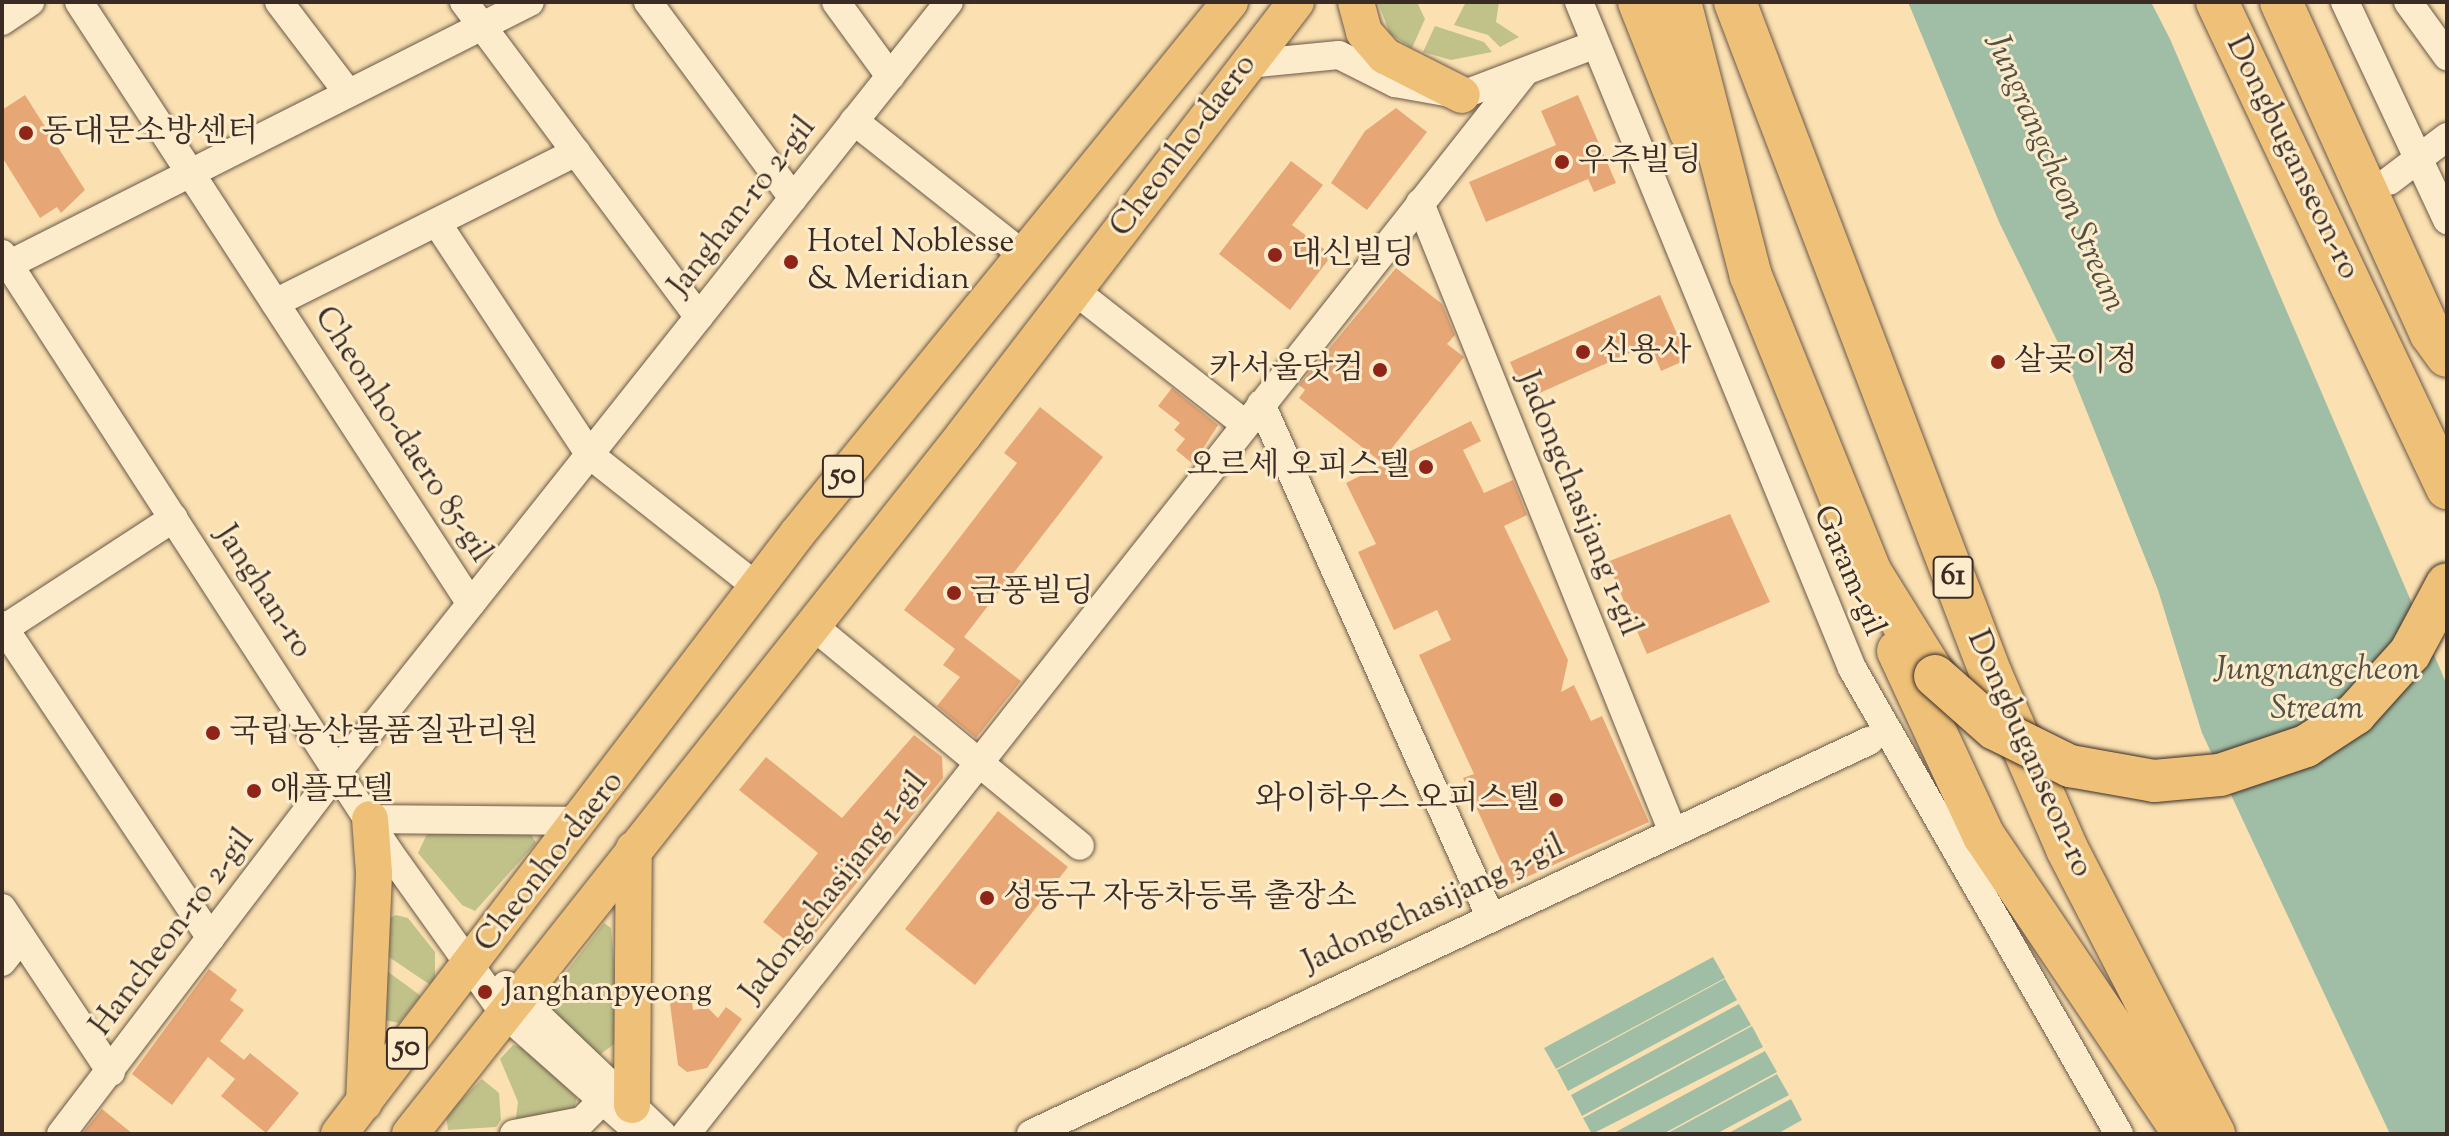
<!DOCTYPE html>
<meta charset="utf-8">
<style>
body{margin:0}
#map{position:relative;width:2449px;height:1136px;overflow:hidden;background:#fbe1b1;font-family:"Sorts Mill Goudy","Noto Serif KR",serif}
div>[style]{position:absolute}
.green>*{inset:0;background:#c1c28a}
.water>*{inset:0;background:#a0bea6}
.building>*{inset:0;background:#e7a676}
.roads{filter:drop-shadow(0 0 2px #6b5848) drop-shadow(0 0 2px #6b5848)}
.minor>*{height:28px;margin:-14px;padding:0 14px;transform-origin:14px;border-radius:14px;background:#fceccc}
.major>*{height:36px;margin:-18px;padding:0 18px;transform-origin:18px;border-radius:18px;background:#eec078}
.highway>*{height:42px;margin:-21px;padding:0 21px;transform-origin:21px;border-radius:21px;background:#eec078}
.bridges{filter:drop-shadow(0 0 2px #3b2b25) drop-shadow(0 0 2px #3b2b25)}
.highway-bridge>*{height:42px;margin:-21px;padding:0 21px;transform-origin:21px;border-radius:21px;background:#eec078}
.dots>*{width:22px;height:22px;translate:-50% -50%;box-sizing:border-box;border:4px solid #fceccc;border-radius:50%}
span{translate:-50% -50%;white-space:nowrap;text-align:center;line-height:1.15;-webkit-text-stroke:6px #fceccc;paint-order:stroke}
.shield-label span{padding:2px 6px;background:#fceccc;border:2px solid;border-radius:6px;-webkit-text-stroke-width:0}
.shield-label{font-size:30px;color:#3b2b25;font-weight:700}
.poi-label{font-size:32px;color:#3b2b25}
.left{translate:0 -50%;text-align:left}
.right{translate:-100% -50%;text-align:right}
.street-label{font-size:32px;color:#3b2b25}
.water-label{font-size:34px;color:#545045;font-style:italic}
.frame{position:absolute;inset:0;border:4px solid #3b2b25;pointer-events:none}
</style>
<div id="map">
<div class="green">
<div style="clip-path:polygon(1378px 2px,1417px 2px,1425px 19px,1412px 48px,1390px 34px)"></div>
<div style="clip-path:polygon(1466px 2px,1499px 2px,1496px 22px,1519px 37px,1500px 47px,1488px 35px,1454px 25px)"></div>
<div style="clip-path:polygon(1435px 26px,1484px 42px,1492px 52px,1451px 60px,1423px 52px)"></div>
<div style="clip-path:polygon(427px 834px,531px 834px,536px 843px,475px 911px,462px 905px,418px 853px)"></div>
<div style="clip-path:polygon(396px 915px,408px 918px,435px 952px,435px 981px,429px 984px,380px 951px,385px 920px)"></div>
<div style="clip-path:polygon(604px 923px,611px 928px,621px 1039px,598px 1056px,549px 1009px,556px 985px)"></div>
<div style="clip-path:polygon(387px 971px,421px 996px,399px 1023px,380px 1019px)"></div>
<div style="clip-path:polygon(513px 1045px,529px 1050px,577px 1098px,572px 1114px,515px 1126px,518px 1102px,500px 1059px)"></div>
<div style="clip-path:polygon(482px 1079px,499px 1093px,501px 1120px,496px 1127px,448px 1130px,446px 1115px)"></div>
</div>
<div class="water">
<div style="clip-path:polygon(1908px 2px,2151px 2px,2170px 39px,2447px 685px,2447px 1134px,2390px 1134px,2202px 733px,2158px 590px,2065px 357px,1999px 222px)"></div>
<div style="clip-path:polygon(1713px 957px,1725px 978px,1556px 1069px,1544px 1048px)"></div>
<div style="clip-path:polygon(1725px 979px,1737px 1000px,1568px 1091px,1557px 1070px)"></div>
<div style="clip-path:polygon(1739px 1004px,1751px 1025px,1582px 1116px,1571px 1095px)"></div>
<div style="clip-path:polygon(1752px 1026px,1763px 1047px,1592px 1134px,1583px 1118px)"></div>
<div style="clip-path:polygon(1765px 1051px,1777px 1072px,1663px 1134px,1612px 1134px)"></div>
<div style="clip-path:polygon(1777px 1074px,1789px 1095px,1716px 1134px,1666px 1134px)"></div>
<div style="clip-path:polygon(1791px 1099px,1802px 1120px,1777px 1134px,1727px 1134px)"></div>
</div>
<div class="building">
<div style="clip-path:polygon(25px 95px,85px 190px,61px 213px,57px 207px,40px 218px,2px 157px,2px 110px)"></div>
<div style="clip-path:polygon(1578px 95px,1616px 183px,1594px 192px,1588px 179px,1486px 222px,1469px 182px,1556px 145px,1541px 111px)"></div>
<div style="clip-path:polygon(1396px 108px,1427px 132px,1367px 210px,1331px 183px,1365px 131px)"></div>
<div style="clip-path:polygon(1291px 161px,1323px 185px,1292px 225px,1332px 255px,1290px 310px,1219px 254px)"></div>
<div style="clip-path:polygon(1396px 268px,1442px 304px,1455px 335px,1447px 344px,1464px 357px,1381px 462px,1299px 398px,1305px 390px,1299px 385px)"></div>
<div style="clip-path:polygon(1660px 295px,1688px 359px,1661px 371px,1650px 344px,1526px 399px,1510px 362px)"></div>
<div style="clip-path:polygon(1172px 388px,1218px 425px,1193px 464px,1176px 450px,1185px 439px,1174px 430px,1180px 423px,1158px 406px)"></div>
<div style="clip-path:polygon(1040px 407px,1103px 457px,964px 637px,1021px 681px,976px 738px,937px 706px,960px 677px,943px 665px,955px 649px,904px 610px,1017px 463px,1004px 453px)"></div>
<div style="clip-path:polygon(1471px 421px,1481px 441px,1463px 450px,1484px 493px,1513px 480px,1527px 515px,1504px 526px,1568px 660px,1561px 692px,1574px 685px,1591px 721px,1602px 716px,1649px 822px,1511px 884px,1463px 778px,1474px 774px,1419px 655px,1451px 640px,1437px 610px,1394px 630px,1358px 552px,1376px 544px,1346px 483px)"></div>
<div style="clip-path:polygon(1730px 514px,1770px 602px,1647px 654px,1607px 562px)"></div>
<div style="clip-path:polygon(914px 735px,942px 757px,943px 778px,800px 952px,763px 922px,818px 853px,739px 790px,766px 757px,842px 818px)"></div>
<div style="clip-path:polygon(998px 811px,1068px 867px,975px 985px,905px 929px)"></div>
<div style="clip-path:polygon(209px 969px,237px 990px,230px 1000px,244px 1010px,220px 1041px,244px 1060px,250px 1053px,299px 1093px,266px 1133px,221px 1096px,235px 1079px,208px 1057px,172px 1105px,132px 1074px)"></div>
<div style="clip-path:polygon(691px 993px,693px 1010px,708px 1008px,718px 1018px,726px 1007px,742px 1019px,707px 1068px,687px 1072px,678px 1065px,669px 996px)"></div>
<div style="clip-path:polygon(102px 1109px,133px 1134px,82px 1134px)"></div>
</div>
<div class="roads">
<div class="minor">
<div style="left:79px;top:2px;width:718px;rotate:56.93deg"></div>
<div style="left:279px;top:2px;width:114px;rotate:52.8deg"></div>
<div style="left:464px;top:2px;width:393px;rotate:53.3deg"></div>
<div style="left:648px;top:2px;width:244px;rotate:53.5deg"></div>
<div style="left:836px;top:2px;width:92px;rotate:53.9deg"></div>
<div style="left:1579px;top:2px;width:720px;rotate:67.71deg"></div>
<div style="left:1852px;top:668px;width:537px;rotate:60.19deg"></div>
<div style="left:2345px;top:2px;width:241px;rotate:64.9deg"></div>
<div style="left:2408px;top:2px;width:67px;rotate:54.2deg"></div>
<div style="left:2px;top:21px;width:34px;rotate:-34deg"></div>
<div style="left:1247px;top:64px;width:92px;rotate:-5.6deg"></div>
<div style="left:1339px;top:55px;width:63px;rotate:26.6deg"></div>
<div style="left:1395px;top:83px;width:68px;rotate:10.2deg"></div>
<div style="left:1462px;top:95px;width:143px;rotate:-20.8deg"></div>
<div style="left:854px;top:121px;width:213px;rotate:38.3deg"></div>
<div style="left:2389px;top:181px;width:73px;rotate:-37.2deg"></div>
<div style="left:1420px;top:203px;width:676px;rotate:68.1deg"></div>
<div style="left:437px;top:223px;width:278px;rotate:56.6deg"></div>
<div style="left:590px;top:455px;width:213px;rotate:38.3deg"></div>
<div style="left:2px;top:254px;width:712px;rotate:57.09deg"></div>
<div style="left:389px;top:852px;width:198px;rotate:54.5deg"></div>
<div style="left:504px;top:1013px;width:183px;rotate:41.5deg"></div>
<div style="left:2px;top:268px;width:591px;rotate:-26.74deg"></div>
<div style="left:1074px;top:290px;width:217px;rotate:38.1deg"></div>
<div style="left:275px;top:303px;width:337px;rotate:-26.6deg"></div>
<div style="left:1261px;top:404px;width:561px;rotate:65.9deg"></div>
<div style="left:2px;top:625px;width:376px;rotate:56.3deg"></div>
<div style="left:812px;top:625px;width:347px;rotate:39.5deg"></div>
<div style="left:2px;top:630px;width:205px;rotate:-33.1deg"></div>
<div style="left:370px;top:819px;width:212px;rotate:0.5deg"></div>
<div style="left:2px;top:908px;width:197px;rotate:56.4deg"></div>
<div style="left:2px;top:962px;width:31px;rotate:-52deg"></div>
<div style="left:506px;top:985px;width:216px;rotate:43.7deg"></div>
<div style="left:61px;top:1134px;width:457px;rotate:-52.7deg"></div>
<div style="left:338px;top:771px;width:982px;rotate:-51.53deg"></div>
<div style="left:514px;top:1134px;width:69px;rotate:-10.8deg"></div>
<div style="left:582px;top:1121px;width:42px;rotate:-45deg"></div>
<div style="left:686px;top:1134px;width:1352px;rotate:-51.7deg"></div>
<div style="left:1031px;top:1134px;width:926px;rotate:-25.13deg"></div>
</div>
<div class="major">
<div style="left:1356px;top:2px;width:31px;rotate:75deg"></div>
<div style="left:1364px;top:32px;width:32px;rotate:49deg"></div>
<div style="left:1385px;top:56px;width:86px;rotate:26.9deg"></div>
<div style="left:364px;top:1103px;width:230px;rotate:-87.5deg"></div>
<div style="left:374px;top:873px;width:54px;rotate:-94.2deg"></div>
<div style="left:632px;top:1105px;width:256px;rotate:-89.6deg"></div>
<div style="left:339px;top:1134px;width:755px;rotate:-52.64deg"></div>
<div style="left:797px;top:534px;width:686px;rotate:-50.86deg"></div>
<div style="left:410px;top:1134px;width:891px;rotate:-51.61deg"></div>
<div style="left:963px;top:436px;width:547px;rotate:-52.5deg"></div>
</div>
<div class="highway">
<div style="left:1639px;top:2px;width:139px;rotate:68.4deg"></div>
<div style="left:1680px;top:2px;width:283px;rotate:75.5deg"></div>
<div style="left:1751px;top:276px;width:318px;rotate:68deg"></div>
<div style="left:1870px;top:571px;width:123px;rotate:58.2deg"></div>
<div style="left:1735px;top:2px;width:719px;rotate:69.15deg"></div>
<div style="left:1991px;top:674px;width:191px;rotate:66.5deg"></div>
<div style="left:2067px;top:849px;width:321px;rotate:62.7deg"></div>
<div style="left:2217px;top:2px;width:538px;rotate:64.67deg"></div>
<div style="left:2281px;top:2px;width:364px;rotate:65.7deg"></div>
<div style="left:2431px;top:334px;width:27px;rotate:54deg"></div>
<div style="left:1898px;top:651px;width:204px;rotate:65.1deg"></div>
<div style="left:1984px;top:836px;width:359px;rotate:56.1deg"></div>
</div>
</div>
<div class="bridges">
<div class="highway-bridge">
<div style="left:1935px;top:676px;width:80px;rotate:41.5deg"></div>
<div style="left:1995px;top:729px;width:84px;rotate:26.3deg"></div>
<div style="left:2070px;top:766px;width:85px;rotate:10.1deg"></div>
<div style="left:2154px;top:781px;width:66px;rotate:-5.2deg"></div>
<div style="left:2220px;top:775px;width:91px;rotate:-18.6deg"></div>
<div style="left:2306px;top:746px;width:59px;rotate:-33.1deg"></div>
<div style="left:2355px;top:714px;width:82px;rotate:-48deg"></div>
<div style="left:2410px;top:653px;width:78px;rotate:-61.8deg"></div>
</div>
</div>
<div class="dots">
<div style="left:26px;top:133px;background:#8f2418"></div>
<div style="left:1562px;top:162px;background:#8f2418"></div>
<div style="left:1275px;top:255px;background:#8f2418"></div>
<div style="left:791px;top:262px;background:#8f2418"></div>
<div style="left:1583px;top:352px;background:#8f2418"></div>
<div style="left:1998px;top:362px;background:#8f2418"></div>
<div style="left:1380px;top:370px;background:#8f2418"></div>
<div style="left:1426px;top:467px;background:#8f2418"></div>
<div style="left:954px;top:593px;background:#8f2418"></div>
<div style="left:213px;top:733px;background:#8f2418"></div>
<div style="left:254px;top:791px;background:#8f2418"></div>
<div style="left:1556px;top:800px;background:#8f2418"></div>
<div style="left:987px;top:898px;background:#8f2418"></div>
<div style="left:485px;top:992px;background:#8f2418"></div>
</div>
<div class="shield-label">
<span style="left:843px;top:476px">50</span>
<span style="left:1953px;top:577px">61</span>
<span style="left:407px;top:1048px">50</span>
</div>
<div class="poi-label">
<span class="left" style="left:42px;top:133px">동대문소방센터</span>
<span class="left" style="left:1578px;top:162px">우주빌딩</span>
<span class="left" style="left:807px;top:262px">Hotel Noblesse<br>&amp; Meridian</span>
<span class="left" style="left:1291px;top:255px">대신빌딩</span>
<span class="left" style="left:1599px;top:352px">신용사</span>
<span class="left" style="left:2014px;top:362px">살곶이정</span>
<span class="right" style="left:1364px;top:370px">카서울닷컴</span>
<span class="right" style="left:1410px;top:467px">오르세 오피스텔</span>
<span class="left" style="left:970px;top:593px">금풍빌딩</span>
<span class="left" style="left:229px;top:733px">국립농산물품질관리원</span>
<span class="left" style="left:270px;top:791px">애플모텔</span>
<span class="right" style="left:1540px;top:800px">와이하우스 오피스텔</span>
<span class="left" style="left:1003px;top:898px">성동구 자동차등록 출장소</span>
<span class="left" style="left:503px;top:992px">Janghanpyeong</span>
</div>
<div class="street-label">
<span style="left:1184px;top:146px;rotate:-53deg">Cheonho-daero</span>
<span style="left:2292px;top:158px;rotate:64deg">Dongbuganseon-ro</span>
<span style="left:743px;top:207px;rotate:-52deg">Janghan-ro 2-gil</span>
<span style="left:402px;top:435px;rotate:57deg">Cheonho-daero 85-gil</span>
<span style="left:1578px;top:504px;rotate:68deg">Jadongchasijang 1-gil</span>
<span style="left:1848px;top:571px;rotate:67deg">Garam-gil</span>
<span style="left:263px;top:592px;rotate:57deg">Janghan-ro</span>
<span style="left:2029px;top:754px;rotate:66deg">Dongbuganseon-ro</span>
<span style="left:550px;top:862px;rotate:-52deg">Cheonho-daero</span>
<span style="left:835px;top:888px;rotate:-52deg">Jadongchasijang 1-gil</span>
<span style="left:1434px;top:905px;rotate:-25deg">Jadongchasijang 3-gil</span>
<span style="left:173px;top:933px;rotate:-53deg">Hancheon-ro 2-gil</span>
</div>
<div class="water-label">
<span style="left:2055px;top:173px;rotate:66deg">Jungrangcheon Stream</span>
<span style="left:2317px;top:690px">Jungnangcheon<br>Stream</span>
</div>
<div class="frame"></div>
</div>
